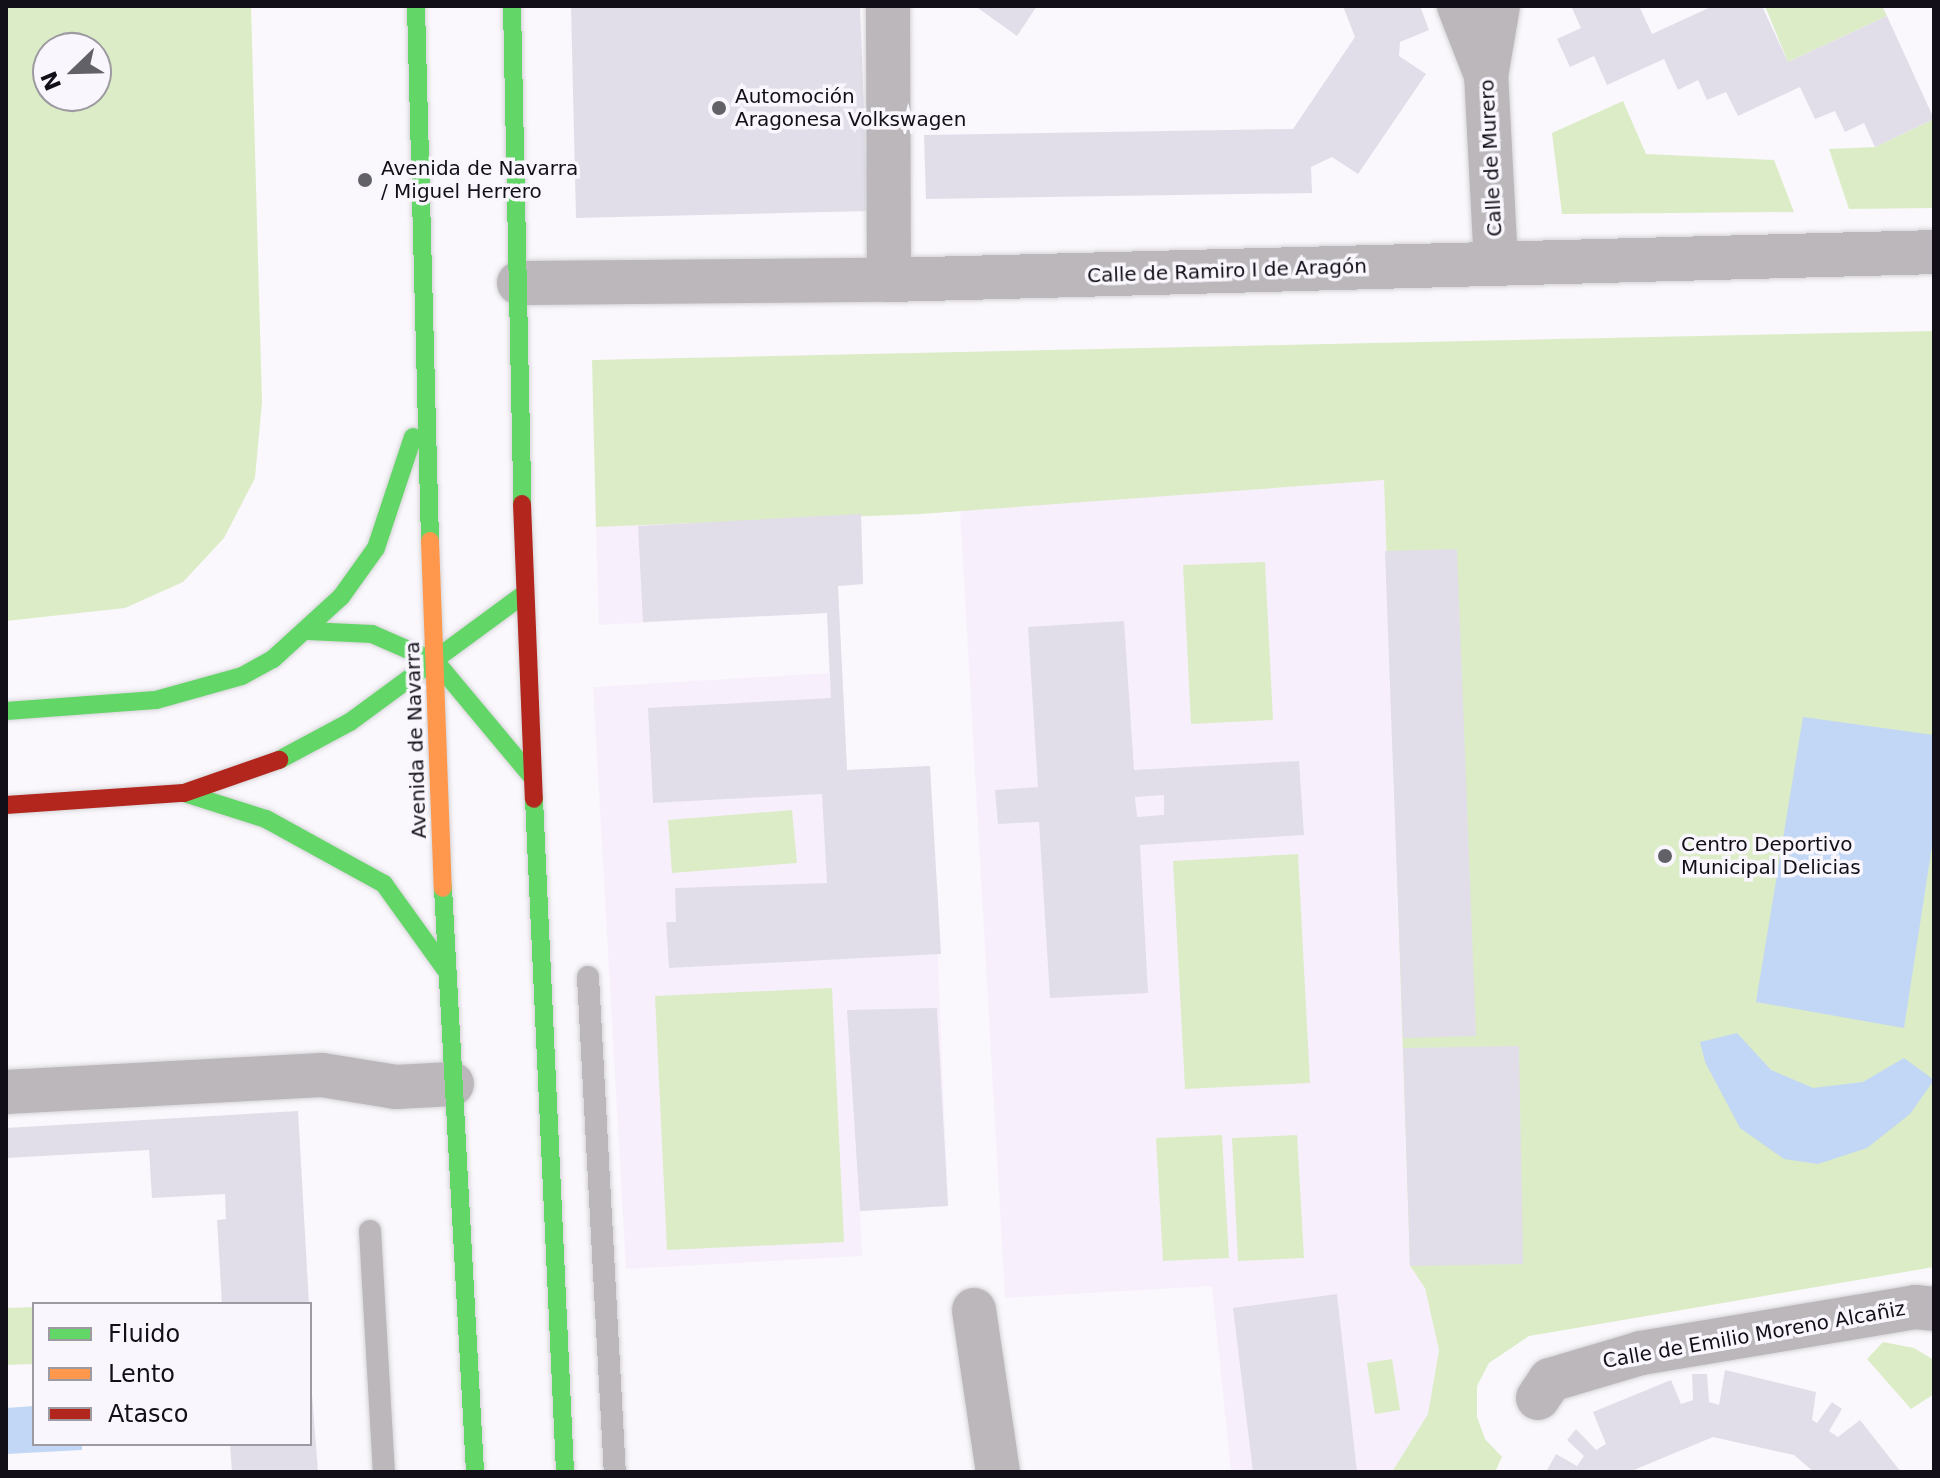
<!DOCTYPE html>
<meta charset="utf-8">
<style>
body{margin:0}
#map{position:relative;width:1940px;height:1478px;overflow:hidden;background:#faf8fc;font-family:"DejaVu Sans",sans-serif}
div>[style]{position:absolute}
.education>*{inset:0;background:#f8effc}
.green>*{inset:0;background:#dcecc7}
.water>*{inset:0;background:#c1d7f5}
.building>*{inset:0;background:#e1dee9}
.roads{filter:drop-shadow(0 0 2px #d5d4d7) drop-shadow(0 0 2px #d5d4d7)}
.lane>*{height:22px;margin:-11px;padding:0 11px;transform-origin:11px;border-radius:11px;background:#bbb7bb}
.street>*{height:44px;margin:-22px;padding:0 22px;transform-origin:22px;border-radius:22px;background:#bbb7bb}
.fast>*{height:18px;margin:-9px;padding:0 9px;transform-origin:9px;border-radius:9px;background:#63d668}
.slow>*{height:18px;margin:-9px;padding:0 9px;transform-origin:9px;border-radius:9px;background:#ff974d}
.jam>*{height:18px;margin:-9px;padding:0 9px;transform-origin:9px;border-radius:9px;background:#b3261e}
.dots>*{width:22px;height:22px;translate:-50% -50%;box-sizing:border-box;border:4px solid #f9f7fd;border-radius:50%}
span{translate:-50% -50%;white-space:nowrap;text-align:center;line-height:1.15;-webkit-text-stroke:7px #f9f7fd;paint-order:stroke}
.poi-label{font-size:20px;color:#120f19}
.left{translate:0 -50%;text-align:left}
.street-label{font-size:20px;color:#120f19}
.frame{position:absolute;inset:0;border:8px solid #120f19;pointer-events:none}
.legend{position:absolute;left:32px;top:1302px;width:280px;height:144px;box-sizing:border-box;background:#f9f7fd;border:2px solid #9d9aa2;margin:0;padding:10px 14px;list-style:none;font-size:24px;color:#120f19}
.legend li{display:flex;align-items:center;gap:16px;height:40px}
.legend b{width:40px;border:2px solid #9d9aa2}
.north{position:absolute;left:32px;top:32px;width:80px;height:80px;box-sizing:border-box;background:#f9f7fd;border:2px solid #9d9aa2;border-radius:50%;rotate:247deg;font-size:22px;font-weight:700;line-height:32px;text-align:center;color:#120f19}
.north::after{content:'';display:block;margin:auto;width:28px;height:36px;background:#636168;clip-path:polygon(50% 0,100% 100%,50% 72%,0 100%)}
</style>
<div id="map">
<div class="education">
<div style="clip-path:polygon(1384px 480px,1410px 1266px,1425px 1288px,1439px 1350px,1428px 1414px,1392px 1472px,1231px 1472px,1212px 1286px,1005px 1298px,960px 510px)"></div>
<div style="clip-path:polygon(861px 514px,863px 584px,838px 586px,847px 770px,930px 766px,948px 1206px,860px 1211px,862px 1256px,626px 1269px,593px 687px,829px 673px,827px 613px,599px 625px,596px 527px)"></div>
</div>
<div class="green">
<div style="clip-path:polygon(evenodd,6px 6px,251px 6px,262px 402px,255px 478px,224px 538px,183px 582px,125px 608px,6px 621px,6px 6px,48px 48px,96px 48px,96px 96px,48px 96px,48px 48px)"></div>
<div style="clip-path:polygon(1765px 6px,1882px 6px,1887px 16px,1788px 62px)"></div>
<div style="clip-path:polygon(1623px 101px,1646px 154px,1774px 160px,1794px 212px,1562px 214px,1552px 133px)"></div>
<div style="clip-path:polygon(1934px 119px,1934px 208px,1849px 209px,1829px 149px,1875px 147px)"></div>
<div style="clip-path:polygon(1934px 331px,1934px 1267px,1529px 1336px,1489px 1363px,1477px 1386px,1477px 1417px,1485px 1439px,1502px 1457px,1495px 1472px,1392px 1472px,1428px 1414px,1439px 1350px,1425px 1288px,1410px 1266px,1384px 480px,921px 514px,596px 527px,592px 360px)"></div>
<div style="clip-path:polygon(1265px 562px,1273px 720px,1191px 724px,1183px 565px)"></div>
<div style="clip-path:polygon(792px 810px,797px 863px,672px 873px,668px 820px)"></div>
<div style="clip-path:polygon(1298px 854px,1310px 1083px,1185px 1089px,1173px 861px)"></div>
<div style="clip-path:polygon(832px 988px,844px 1242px,667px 1250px,655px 996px)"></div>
<div style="clip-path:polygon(1222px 1135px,1229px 1258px,1163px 1261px,1156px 1138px)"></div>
<div style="clip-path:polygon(1297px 1135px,1304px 1258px,1238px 1261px,1232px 1138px)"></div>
<div style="clip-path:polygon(34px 1307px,34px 1364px,6px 1365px,6px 1308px)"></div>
<div style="clip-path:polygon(1883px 1342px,1914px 1348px,1934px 1360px,1934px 1394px,1911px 1409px,1867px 1359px)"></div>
<div style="clip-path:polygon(1392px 1359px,1400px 1410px,1375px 1414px,1367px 1363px)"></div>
</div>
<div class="water">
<div style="clip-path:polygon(1803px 717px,1934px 735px,1934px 833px,1904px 1028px,1756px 1002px)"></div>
<div style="clip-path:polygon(1737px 1033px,1771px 1070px,1813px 1088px,1863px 1082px,1904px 1058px,1934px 1080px,1910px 1114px,1867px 1148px,1818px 1164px,1784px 1159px,1740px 1128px,1705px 1062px,1700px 1042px)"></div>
<div style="clip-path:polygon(34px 1406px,34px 1444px,82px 1444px,82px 1450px,6px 1454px,6px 1408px)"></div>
</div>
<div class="building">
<div style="clip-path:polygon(571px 6px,860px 6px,868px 211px,576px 218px)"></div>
<div style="clip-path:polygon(975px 6px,1037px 6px,1017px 36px)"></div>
<div style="clip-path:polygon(1343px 6px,1420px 6px,1429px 30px,1400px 42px,1399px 56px,1426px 74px,1358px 174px,1332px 157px,1311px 167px,1312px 193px,926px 199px,924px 135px,1293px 129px,1355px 37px)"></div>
<div style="clip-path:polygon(1571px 6px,1639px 6px,1652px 34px,1713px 6px,1762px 6px,1788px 62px,1887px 16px,1934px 119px,1875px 147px,1864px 123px,1845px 132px,1835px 111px,1815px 119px,1800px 87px,1738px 116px,1726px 92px,1707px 100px,1698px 80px,1678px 90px,1664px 59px,1607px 85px,1594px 56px,1570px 67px,1557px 39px,1581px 28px)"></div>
<div style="clip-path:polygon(861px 514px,863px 584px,838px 586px,847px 770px,930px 766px,941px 954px,669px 968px,666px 922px,676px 922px,675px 888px,827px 883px,822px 794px,653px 803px,648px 708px,831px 698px,827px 613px,643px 622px,638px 526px)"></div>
<div style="clip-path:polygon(1457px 549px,1476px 1036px,1403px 1038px,1385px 551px)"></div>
<div style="clip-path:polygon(evenodd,1124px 621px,1134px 770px,1299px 761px,1304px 835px,1140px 845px,1148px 993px,1050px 998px,1039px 822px,998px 824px,995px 790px,1038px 787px,1028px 627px,1124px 621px,1164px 795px,1164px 815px,1137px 817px,1135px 797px,1164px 795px)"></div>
<div style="clip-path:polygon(937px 1008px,948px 1206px,860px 1211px,847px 1010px)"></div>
<div style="clip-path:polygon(1519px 1046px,1523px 1264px,1410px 1266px,1403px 1048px)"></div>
<div style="clip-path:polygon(298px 1111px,309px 1304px,222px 1304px,217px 1220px,226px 1219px,225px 1194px,152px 1198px,149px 1150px,6px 1158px,6px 1128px)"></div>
<div style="clip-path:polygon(1337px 1294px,1357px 1472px,1253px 1472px,1233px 1308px)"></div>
<div style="clip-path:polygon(310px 1367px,318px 1472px,232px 1472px,230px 1444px,310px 1444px)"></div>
<div style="clip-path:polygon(1725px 1370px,1816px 1392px,1812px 1420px,1817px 1423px,1832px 1402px,1842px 1409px,1829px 1431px,1838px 1437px,1860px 1420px,1901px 1472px,1814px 1472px,1794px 1455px,1713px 1437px,1629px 1472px,1546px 1472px,1556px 1454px,1577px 1466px,1584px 1456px,1567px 1440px,1576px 1429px,1596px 1450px,1606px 1444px,1593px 1412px,1671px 1380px,1681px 1404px,1693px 1400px,1692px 1374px,1707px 1374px,1709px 1402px,1719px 1405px)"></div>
</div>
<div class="roads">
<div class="lane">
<div style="left:588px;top:977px;width:496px;rotate:86.9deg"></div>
<div style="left:370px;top:1231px;width:241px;rotate:86.7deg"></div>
</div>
<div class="street">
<div style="left:888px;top:6px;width:274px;rotate:89.8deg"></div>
<div style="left:1459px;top:6px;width:74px;rotate:68.6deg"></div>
<div style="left:1496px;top:264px;width:188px;rotate:-93deg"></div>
<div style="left:1486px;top:76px;width:71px;rotate:-80.3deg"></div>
<div style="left:519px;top:283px;width:370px;rotate:-0.5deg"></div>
<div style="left:889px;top:280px;width:1045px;rotate:-1.53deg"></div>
<div style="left:6px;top:1092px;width:316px;rotate:-3.1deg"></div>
<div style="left:322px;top:1075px;width:75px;rotate:9.2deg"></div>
<div style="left:396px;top:1087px;width:56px;rotate:-3.1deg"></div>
<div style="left:974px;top:1310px;width:164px;rotate:81.6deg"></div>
<div style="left:1538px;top:1398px;width:22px;rotate:-56deg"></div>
<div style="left:1550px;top:1380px;width:95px;rotate:-16.5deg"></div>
<div style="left:1641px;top:1353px;width:278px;rotate:-9.5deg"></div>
<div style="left:1915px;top:1307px;width:19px;rotate:6deg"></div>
</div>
<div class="fast">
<div style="left:416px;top:6px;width:535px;rotate:88.5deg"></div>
<div style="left:512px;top:6px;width:498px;rotate:88.8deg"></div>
<div style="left:308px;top:631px;width:64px;rotate:2.7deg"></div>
<div style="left:372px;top:634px;width:70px;rotate:23.6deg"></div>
<div style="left:436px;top:662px;width:150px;rotate:50.1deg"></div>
<div style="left:6px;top:711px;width:150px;rotate:-4.2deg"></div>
<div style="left:156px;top:700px;width:89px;rotate:-15.6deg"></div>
<div style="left:242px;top:676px;width:35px;rotate:-29deg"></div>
<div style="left:273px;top:659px;width:92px;rotate:-42.4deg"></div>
<div style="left:341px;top:597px;width:60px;rotate:-54.5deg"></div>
<div style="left:376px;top:548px;width:117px;rotate:-71.6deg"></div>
<div style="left:279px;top:760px;width:81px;rotate:-28.2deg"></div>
<div style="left:350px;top:722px;width:216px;rotate:-36.3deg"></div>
<div style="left:184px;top:793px;width:86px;rotate:17.6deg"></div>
<div style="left:266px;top:819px;width:135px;rotate:28.8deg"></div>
<div style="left:384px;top:884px;width:105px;rotate:54.3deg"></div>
<div style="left:534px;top:799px;width:674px;rotate:87.36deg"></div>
<div style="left:443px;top:888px;width:585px;rotate:86.86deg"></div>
</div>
<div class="slow">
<div style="left:430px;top:541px;width:347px;rotate:87.9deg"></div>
</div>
<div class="jam">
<div style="left:522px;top:504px;width:295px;rotate:87.7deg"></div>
<div style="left:6px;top:805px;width:178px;rotate:-3.9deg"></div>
<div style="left:184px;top:793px;width:101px;rotate:-19.2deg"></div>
</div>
</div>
<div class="dots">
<div style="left:719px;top:108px;background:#636168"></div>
<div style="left:365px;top:180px;background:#636168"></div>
<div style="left:1665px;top:856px;background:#636168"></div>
</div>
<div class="poi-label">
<span class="left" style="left:735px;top:108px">Automoción<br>Aragonesa Volkswagen</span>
<span class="left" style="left:381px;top:180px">Avenida de Navarra<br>/ Miguel Herrero</span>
<span class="left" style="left:1681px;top:856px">Centro Deportivo<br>Municipal Delicias</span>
</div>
<div class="street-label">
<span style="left:1491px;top:158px;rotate:-93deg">Calle de Murero</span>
<span style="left:1227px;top:271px;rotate:-2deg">Calle de Ramiro I de Aragón</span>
<span style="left:416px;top:740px;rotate:-92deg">Avenida de Navarra</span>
<span style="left:1754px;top:1335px;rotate:-10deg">Calle de Emilio Moreno Alcañiz</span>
</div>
<div class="frame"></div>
<ul class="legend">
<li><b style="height:10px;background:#63d668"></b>Fluido</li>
<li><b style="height:10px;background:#ff974d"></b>Lento</li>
<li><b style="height:10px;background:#b3261e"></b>Atasco</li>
</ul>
<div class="north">N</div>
</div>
